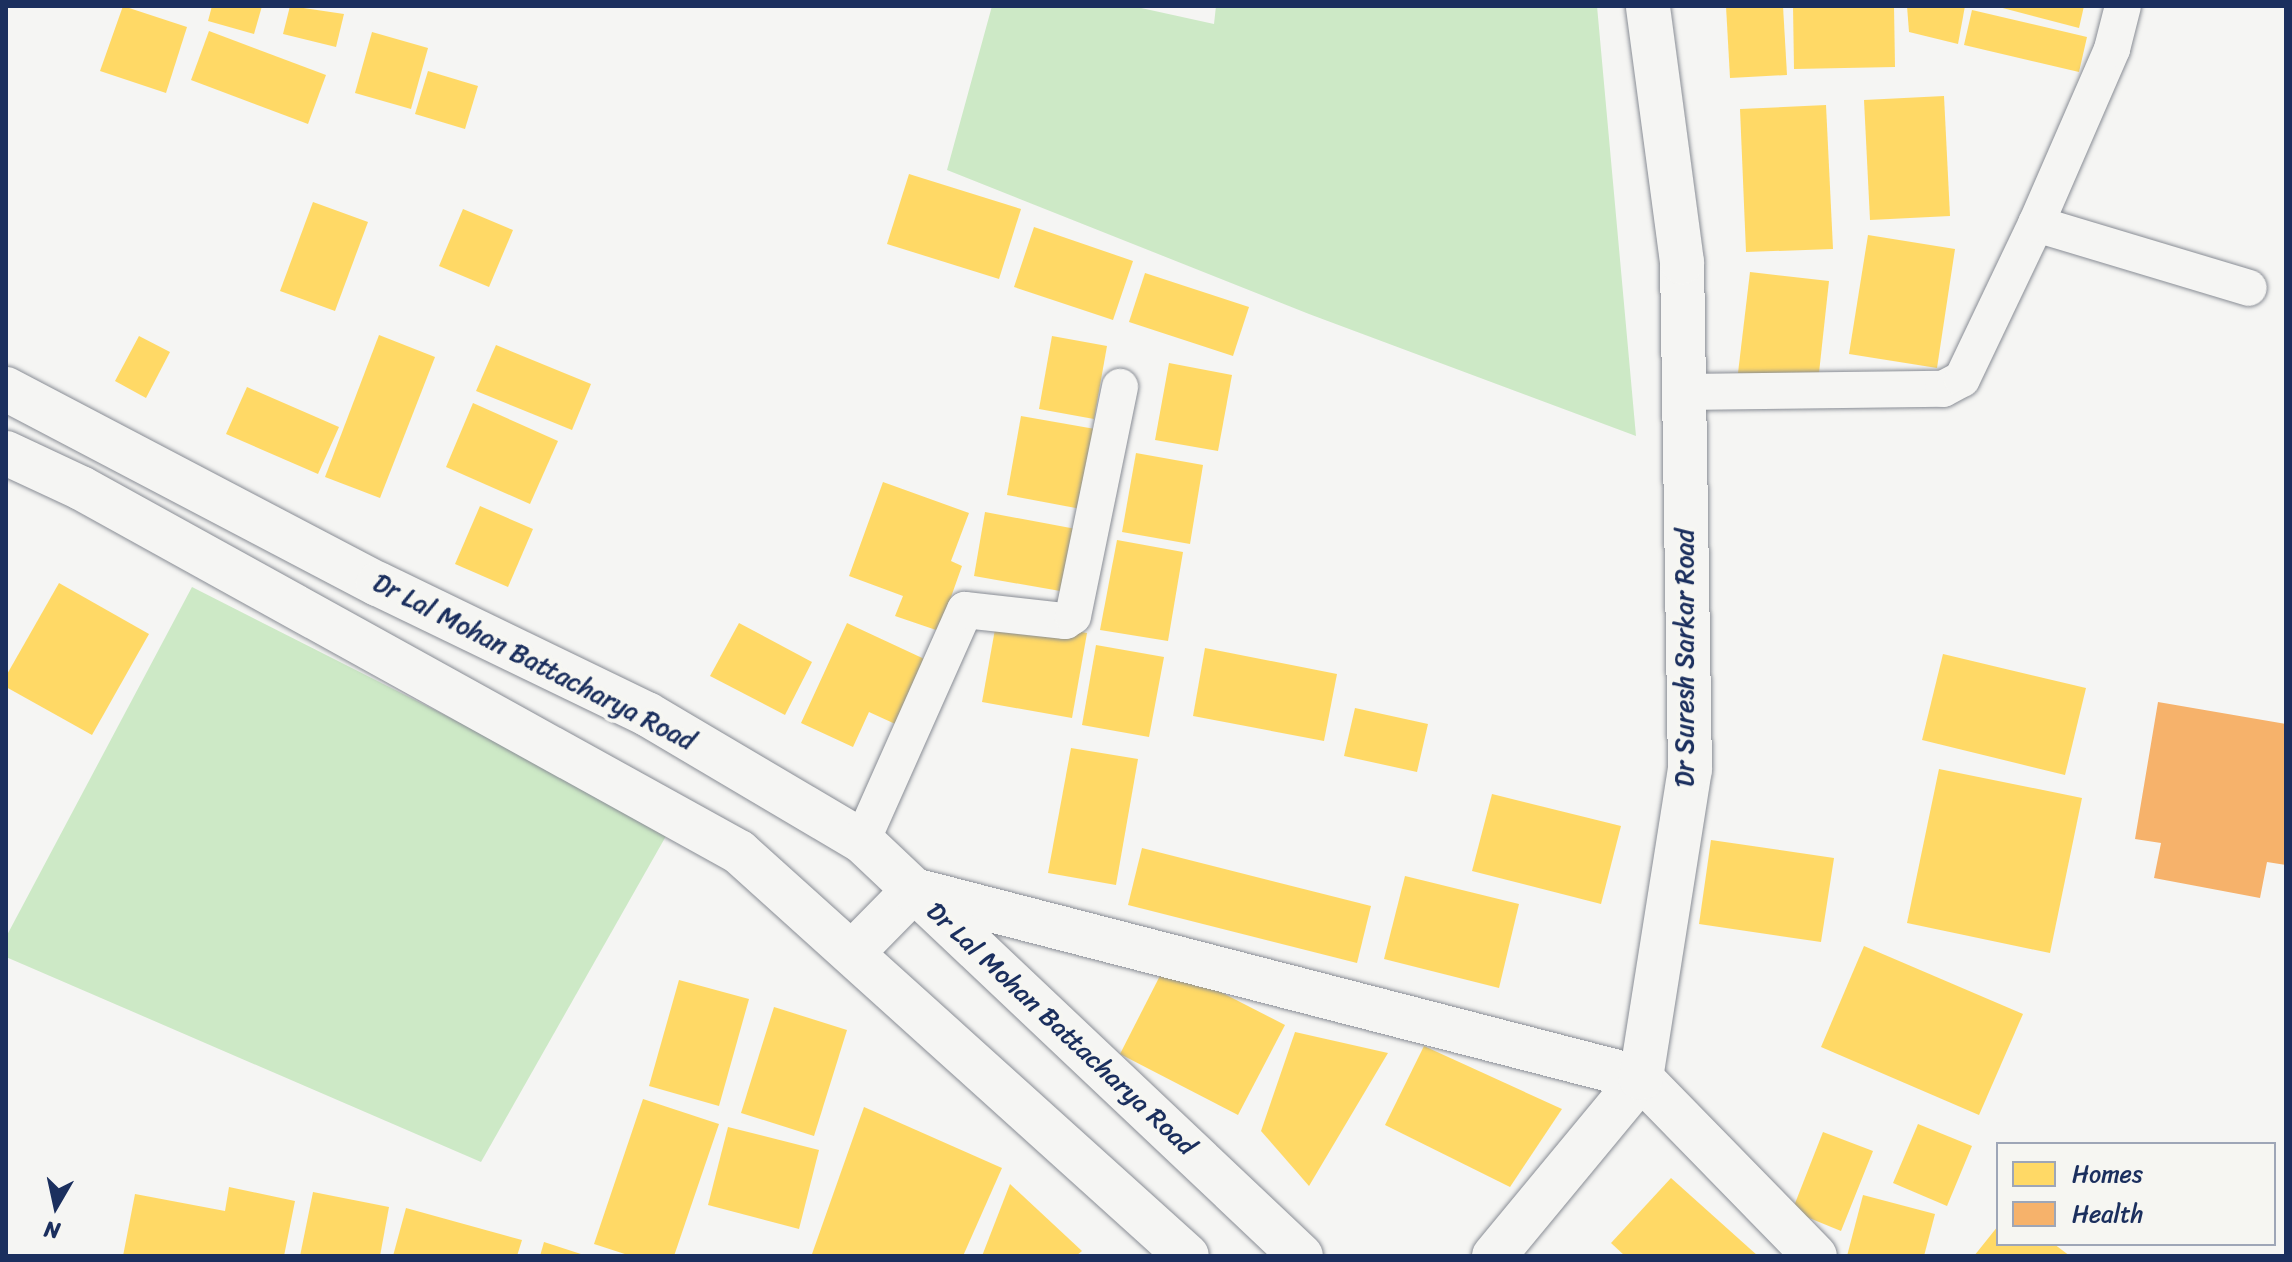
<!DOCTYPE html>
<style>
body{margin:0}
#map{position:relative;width:2292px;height:1262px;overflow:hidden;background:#f5f5f3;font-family:Sriracha,sans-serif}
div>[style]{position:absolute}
.green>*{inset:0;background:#cde9c6}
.homes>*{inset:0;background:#ffd966}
.health>*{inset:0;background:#f6b26b}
.roads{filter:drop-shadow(0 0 2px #898d95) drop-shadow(0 0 2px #898d95)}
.minor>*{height:36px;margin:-18px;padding:0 18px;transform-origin:18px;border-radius:18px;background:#f5f5f3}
.tertiary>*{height:44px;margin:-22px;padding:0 22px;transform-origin:22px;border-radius:22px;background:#f5f5f3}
.secondary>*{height:44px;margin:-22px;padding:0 22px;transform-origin:22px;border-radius:22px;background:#f5f5f3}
span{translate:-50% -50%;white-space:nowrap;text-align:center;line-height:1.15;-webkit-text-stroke:8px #f6f6f2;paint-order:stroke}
.street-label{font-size:26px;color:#1b2f5e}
.frame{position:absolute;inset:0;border:8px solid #1b2f5e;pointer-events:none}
.legend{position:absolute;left:1996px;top:1142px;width:280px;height:104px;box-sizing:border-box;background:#f6f6f2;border:2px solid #9ea6b7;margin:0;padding:10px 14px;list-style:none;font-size:24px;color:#1b2f5e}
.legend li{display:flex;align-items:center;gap:16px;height:40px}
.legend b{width:40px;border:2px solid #9ea6b7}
.north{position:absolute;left:16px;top:1166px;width:80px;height:80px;-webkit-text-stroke:6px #f6f6f2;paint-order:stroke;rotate:189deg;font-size:22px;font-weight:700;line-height:32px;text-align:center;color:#1b2f5e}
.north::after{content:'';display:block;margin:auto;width:28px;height:36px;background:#1b2f5e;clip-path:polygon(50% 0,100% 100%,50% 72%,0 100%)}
</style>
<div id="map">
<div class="green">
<div style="clip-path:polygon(992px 6px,1132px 6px,1214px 24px,1216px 6px,1597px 6px,1636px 436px,1309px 314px,947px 170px)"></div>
<div style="clip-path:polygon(192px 587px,670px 829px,481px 1162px,6px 957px,6px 937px)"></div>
</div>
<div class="homes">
<div style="clip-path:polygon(123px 6px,187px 27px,166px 93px,100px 71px)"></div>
<div style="clip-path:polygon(212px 6px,262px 6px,254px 34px,208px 21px)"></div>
<div style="clip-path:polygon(290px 6px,344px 14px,336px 47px,283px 34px)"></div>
<div style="clip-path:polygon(1726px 6px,1783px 6px,1787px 75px,1730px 78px)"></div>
<div style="clip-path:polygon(1793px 6px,1894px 6px,1895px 67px,1794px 69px)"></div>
<div style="clip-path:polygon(1907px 6px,1965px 6px,1958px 44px,1909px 32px)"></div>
<div style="clip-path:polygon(1995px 6px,2084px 6px,2079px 28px)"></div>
<div style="clip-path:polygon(1972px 10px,2087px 37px,2079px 72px,1964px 45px)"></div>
<div style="clip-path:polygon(209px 31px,326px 75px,308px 124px,191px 80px)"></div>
<div style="clip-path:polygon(372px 32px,428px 48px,411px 109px,355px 93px)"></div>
<div style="clip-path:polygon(428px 71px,478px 86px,465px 129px,415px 114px)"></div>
<div style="clip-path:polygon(1944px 96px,1950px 216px,1870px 220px,1864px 100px)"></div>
<div style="clip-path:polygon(1826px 105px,1833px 249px,1746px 252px,1740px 109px)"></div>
<div style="clip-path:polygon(909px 174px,1021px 209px,999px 279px,887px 244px)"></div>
<div style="clip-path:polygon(313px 202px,368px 222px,335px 311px,280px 291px)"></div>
<div style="clip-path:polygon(463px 209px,513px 230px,489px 287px,439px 266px)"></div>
<div style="clip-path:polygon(1034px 227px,1133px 261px,1113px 320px,1014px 287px)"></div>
<div style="clip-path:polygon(1868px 235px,1955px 249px,1937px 368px,1849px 354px)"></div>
<div style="clip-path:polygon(1750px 272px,1829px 281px,1818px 382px,1738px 373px)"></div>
<div style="clip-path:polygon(1145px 273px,1249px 307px,1233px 356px,1129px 322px)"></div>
<div style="clip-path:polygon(379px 335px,435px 357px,380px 498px,325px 477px)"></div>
<div style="clip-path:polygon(139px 336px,170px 352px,146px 398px,115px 381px)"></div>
<div style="clip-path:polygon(1052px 336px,1107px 346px,1094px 419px,1039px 409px)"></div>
<div style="clip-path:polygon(496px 345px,591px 384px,572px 430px,476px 391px)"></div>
<div style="clip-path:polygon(1169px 363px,1232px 375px,1218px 451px,1155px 440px)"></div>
<div style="clip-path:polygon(247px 387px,339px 427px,318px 474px,226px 434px)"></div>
<div style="clip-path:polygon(473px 403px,558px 441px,530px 504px,446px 467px)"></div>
<div style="clip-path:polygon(1021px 416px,1095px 429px,1081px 509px,1007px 495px)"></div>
<div style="clip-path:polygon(1136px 453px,1203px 465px,1190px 544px,1122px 532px)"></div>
<div style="clip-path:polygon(883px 482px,969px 513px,951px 561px,962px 566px,939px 631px,895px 616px,903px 596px,849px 576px)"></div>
<div style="clip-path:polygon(480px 506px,533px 529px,508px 587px,455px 564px)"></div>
<div style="clip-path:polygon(985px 512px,1076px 529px,1066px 592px,974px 576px)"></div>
<div style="clip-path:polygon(1117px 540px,1183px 552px,1168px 641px,1100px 630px)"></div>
<div style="clip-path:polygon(59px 583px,149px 634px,92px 735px,6px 687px,6px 676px)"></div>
<div style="clip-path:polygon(997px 618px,1087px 633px,1072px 718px,982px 702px)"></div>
<div style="clip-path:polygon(739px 623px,812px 662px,785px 715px,710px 676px)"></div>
<div style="clip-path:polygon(847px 623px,933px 663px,904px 728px,869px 712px,853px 747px,801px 723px)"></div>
<div style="clip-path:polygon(1096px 645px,1164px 657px,1149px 737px,1082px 725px)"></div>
<div style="clip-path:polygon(1205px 648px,1337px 674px,1324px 741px,1193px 716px)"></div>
<div style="clip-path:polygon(1943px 654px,2086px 688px,2065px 775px,1922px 740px)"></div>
<div style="clip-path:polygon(1355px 708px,1428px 724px,1417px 772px,1344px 756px)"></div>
<div style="clip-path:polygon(1071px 748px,1138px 759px,1116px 885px,1048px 873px)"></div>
<div style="clip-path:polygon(1939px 769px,2082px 798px,2050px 953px,1907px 923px)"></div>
<div style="clip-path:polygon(1492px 794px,1621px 826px,1601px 904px,1472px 871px)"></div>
<div style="clip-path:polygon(1711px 840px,1834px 858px,1821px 942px,1699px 924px)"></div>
<div style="clip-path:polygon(1142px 848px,1371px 906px,1357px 963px,1128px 905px)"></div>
<div style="clip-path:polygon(1405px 876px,1519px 904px,1499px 988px,1384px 959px)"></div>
<div style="clip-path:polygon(1864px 946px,2023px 1014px,1979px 1115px,1821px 1047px)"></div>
<div style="clip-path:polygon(1166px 964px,1285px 1025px,1238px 1115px,1120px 1054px)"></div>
<div style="clip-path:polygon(679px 980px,749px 999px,719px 1106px,649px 1086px)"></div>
<div style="clip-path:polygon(774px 1007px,847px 1030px,814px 1136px,741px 1113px)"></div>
<div style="clip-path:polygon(1295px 1032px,1388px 1053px,1309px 1186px,1261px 1131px)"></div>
<div style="clip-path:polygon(1424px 1046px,1562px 1109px,1510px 1187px,1385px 1125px)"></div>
<div style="clip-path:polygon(643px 1099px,719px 1124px,674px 1256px,631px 1256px,594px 1244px)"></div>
<div style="clip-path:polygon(864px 1107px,1002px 1168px,963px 1256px,812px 1254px)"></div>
<div style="clip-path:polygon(1918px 1124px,1972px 1146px,1947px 1206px,1893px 1183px)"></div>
<div style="clip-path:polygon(728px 1127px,819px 1150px,799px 1229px,708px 1205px)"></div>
<div style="clip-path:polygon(1823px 1132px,1873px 1151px,1841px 1231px,1792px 1211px)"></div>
<div style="clip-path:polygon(1671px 1178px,1758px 1256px,1625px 1256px,1611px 1243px)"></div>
<div style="clip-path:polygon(1010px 1184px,1082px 1251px,1076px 1256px,982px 1256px)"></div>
<div style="clip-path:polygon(229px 1187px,295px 1201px,284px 1256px,123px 1256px,135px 1194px,225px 1211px)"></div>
<div style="clip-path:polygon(313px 1192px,389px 1207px,380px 1256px,300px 1256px)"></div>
<div style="clip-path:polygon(1863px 1195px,1935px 1214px,1924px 1256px,1847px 1256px)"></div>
<div style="clip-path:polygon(406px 1208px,522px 1240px,517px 1256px,393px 1256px)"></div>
<div style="clip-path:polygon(1998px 1226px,1998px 1244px,2054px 1244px,2070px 1256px,1974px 1256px)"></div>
<div style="clip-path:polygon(544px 1242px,584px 1255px,584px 1256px,540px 1256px)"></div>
</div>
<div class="health">
<div style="clip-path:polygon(2158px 702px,2286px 724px,2286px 865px,2267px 862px,2260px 898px,2154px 878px,2161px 843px,2135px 839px)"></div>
</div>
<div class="roads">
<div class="minor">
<div style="left:2036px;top:224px;width:222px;rotate:16.7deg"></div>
<div style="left:1684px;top:392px;width:259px;rotate:-0.7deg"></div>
<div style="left:1943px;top:389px;width:21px;rotate:-28deg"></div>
<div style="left:1962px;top:379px;width:172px;rotate:-64.5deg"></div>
<div style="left:2036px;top:224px;width:191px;rotate:-66.5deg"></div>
<div style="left:2112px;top:49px;width:44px;rotate:-75.7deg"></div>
<div style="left:862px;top:841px;width:253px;rotate:-66deg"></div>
<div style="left:965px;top:610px;width:101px;rotate:6.3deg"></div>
<div style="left:1065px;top:621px;width:9px;rotate:-32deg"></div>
<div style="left:1073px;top:616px;width:234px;rotate:-78.4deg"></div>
</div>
<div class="tertiary">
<div style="left:852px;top:953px;width:88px;rotate:-45.5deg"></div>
<div style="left:914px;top:890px;width:751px;rotate:14.5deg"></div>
<div style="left:1641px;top:1078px;width:249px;rotate:45.7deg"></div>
<div style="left:1494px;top:1256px;width:231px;rotate:-50.4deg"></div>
<div style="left:1641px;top:1078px;width:312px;rotate:-81deg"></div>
<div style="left:1690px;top:770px;width:508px;rotate:-90.9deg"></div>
<div style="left:1682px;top:262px;width:258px;rotate:-97.6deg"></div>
</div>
<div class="secondary">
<div style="left:6px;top:389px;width:420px;rotate:27.7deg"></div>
<div style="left:378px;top:584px;width:299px;rotate:25.8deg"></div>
<div style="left:647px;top:714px;width:250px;rotate:30.6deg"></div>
<div style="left:862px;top:841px;width:604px;rotate:43.39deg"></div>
<div style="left:6px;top:453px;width:83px;rotate:25deg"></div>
<div style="left:81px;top:488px;width:752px;rotate:28.95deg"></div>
<div style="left:739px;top:852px;width:603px;rotate:42.04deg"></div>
</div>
</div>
<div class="street-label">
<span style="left:1685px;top:658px;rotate:-90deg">Dr Suresh Sarkar Road</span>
<span style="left:534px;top:662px;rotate:27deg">Dr Lal Mohan Battacharya Road</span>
<span style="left:1061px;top:1029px;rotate:43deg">Dr Lal Mohan Battacharya Road</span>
</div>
<div class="frame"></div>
<ul class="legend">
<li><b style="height:22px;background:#ffd966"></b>Homes</li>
<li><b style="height:22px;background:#f6b26b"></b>Health</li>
</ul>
<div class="north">N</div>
</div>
